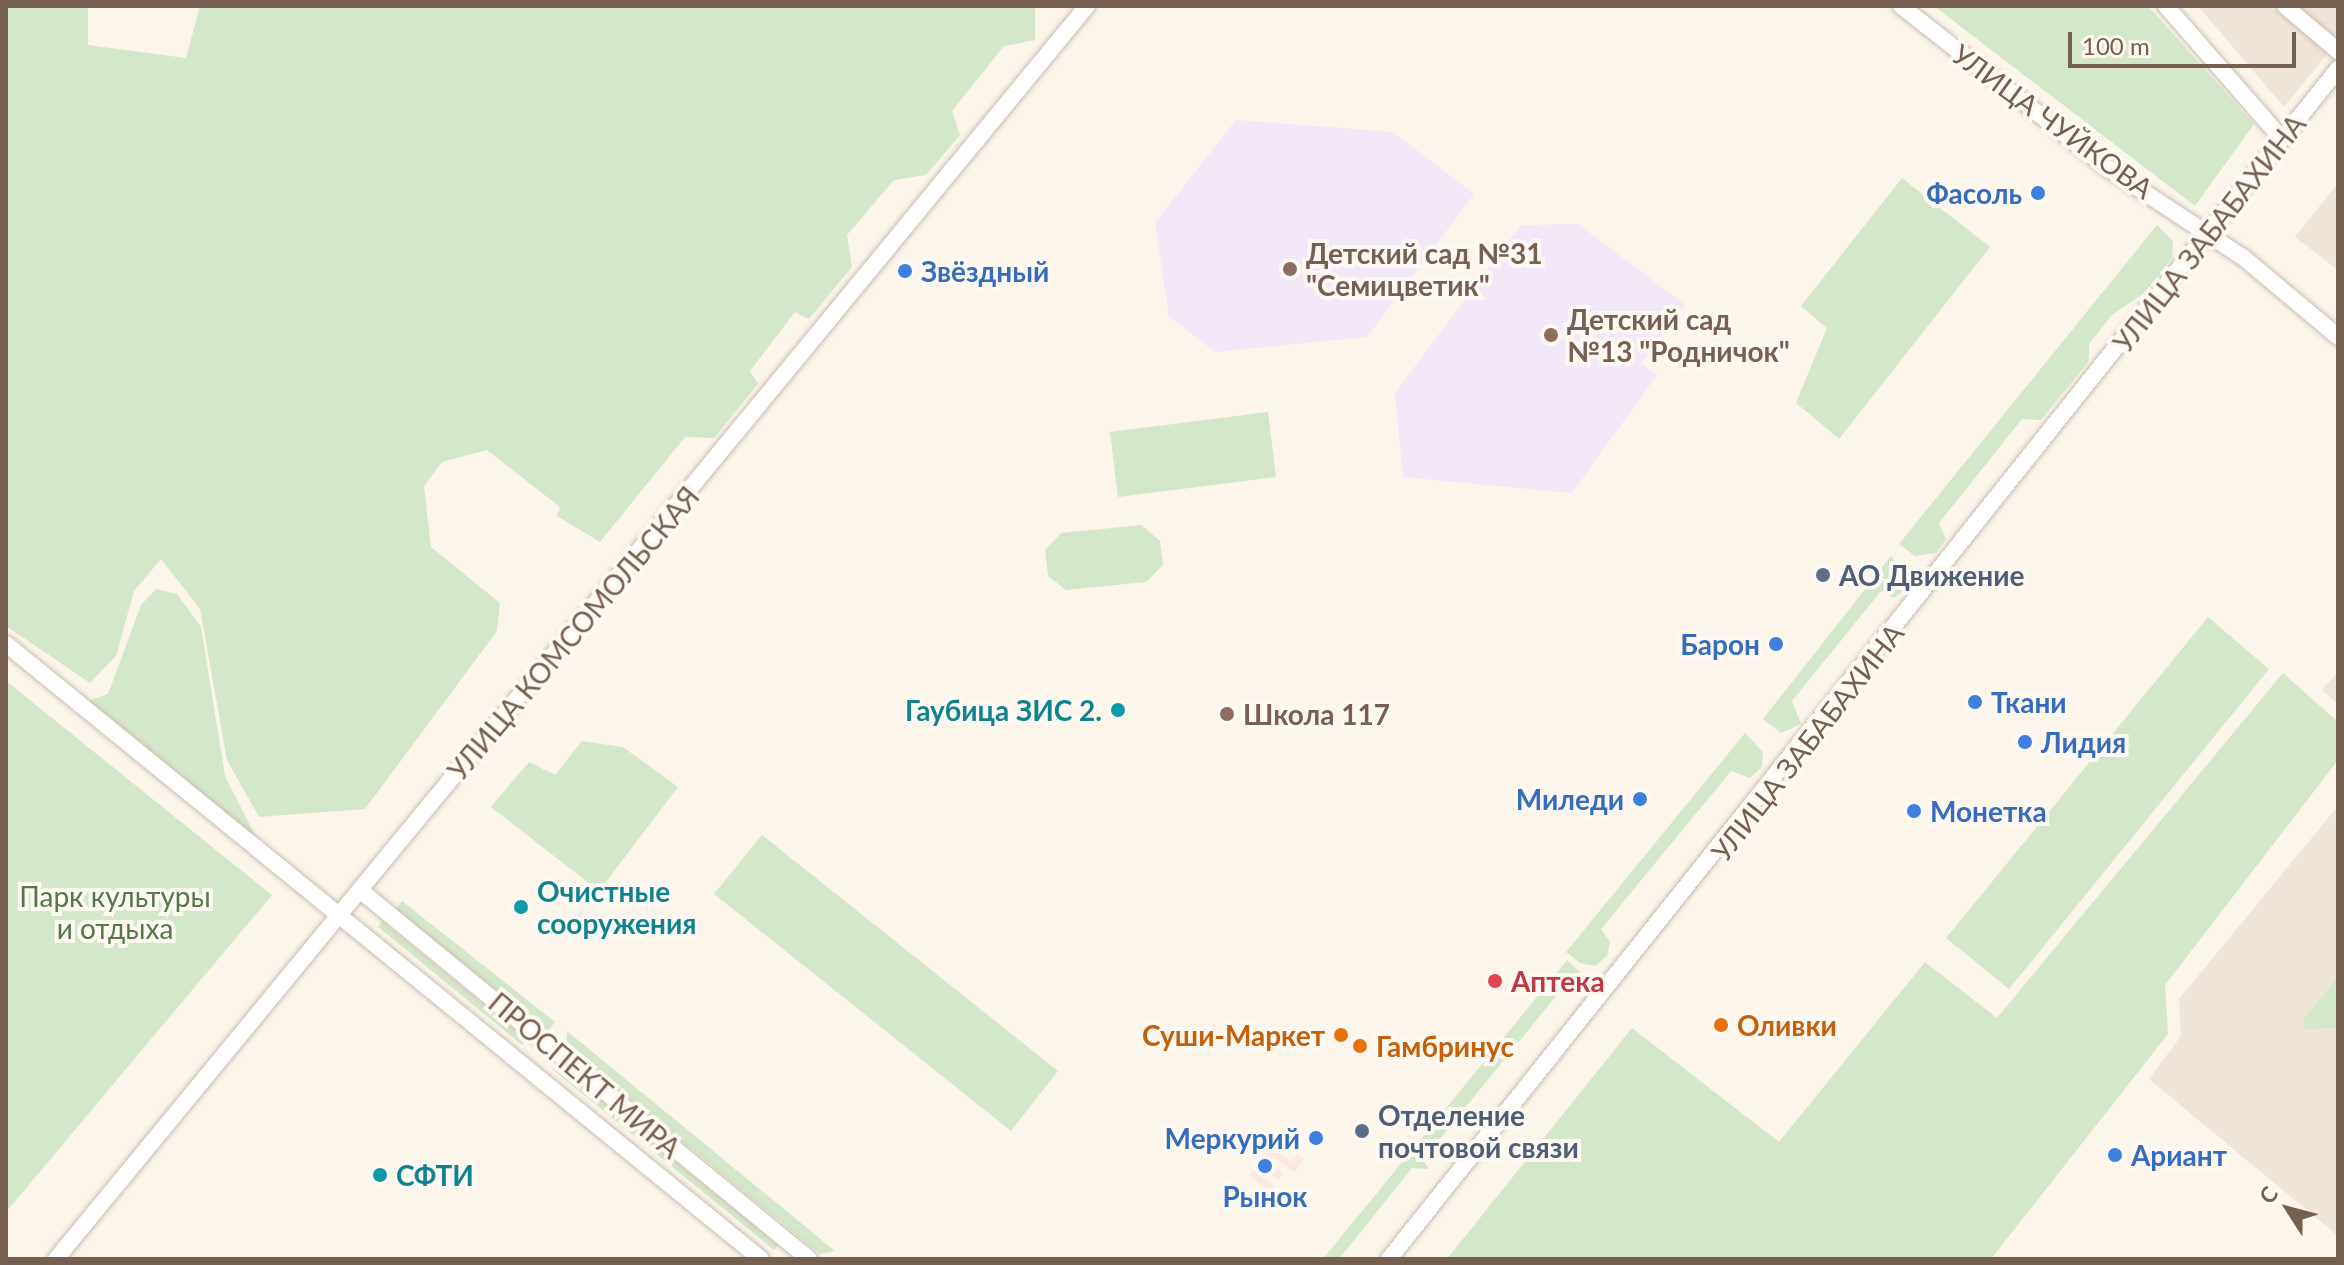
<!DOCTYPE html>
<meta charset="utf-8">
<style>
body{margin:0}
#map{position:relative;width:2344px;height:1265px;overflow:hidden;background:#fbf5eb;font-family:Lato,sans-serif}
div>[style]{position:absolute}
.residential>*{inset:0;background:#efe5d8}
.commercial>*{inset:0;background:#fae9e1}
.education>*{inset:0;background:#f2e8f7}
.green>*{inset:0;background:#d5e7cb}
.roads{filter:drop-shadow(0 0 2px #cabcaf) drop-shadow(0 0 2px #cabcaf)}
.minor>*{height:16px;margin:-8px;padding:0 8px;transform-origin:8px;border-radius:8px;background:#fff}
.dots>*{width:22px;height:22px;translate:-50% -50%;box-sizing:border-box;border:4px solid #fdf9f2;border-radius:50%}
span{translate:-50% -50%;white-space:nowrap;text-align:center;line-height:1.15;-webkit-text-stroke:8px #fdf9f2;paint-order:stroke}
.street-label{font-size:28px;color:#745f51}
.shop-label{font-size:28px;color:#366cbe;font-weight:700}
.right{translate:-100% -50%;text-align:right}
.left{translate:0 -50%;text-align:left}
.education-label{font-size:28px;color:#785e54;font-weight:700}
.service-label{font-size:28px;color:#4e5e75;font-weight:700}
.culture-label{font-size:28px;color:#0d838f;font-weight:700}
.park-label{font-size:28px;color:#55784a}
.health-label{font-size:28px;color:#be3a42;font-weight:700}
.food-label{font-size:28px;color:#c56008;font-weight:700}
.frame{position:absolute;inset:0;border:8px solid #745f51;pointer-events:none}
.north{position:absolute;left:2248px;top:1169px;width:80px;height:80px;-webkit-text-stroke:6px #fdf9f2;paint-order:stroke;rotate:306deg;font-size:22px;font-weight:700;line-height:32px;text-align:center;color:#745f51}
.north::after{content:'';display:block;margin:auto;width:28px;height:36px;background:#745f51;clip-path:polygon(50% 0,100% 100%,50% 72%,0 100%)}
.scale{position:absolute;left:2068px;top:32px;width:228px;height:36px;box-sizing:border-box;border:4px solid #745f51;border-top:0;padding-left:10px;font-size:24px;line-height:28px;white-space:nowrap;color:#745f51;-webkit-text-stroke:6px #fdf9f2;paint-order:stroke}
</style>
<div id="map">
<div class="residential">
<div style="clip-path:polygon(2198px 6px,2338px 6px,2338px 41px,2284px 107px)"></div>
<div style="clip-path:polygon(2338px 183px,2338px 270px,2295px 237px)"></div>
<div style="clip-path:polygon(2338px 672px,2338px 704px,2322px 690px)"></div>
<div style="clip-path:polygon(2338px 806px,2338px 1236px,2149px 1079px,2181px 1036px,2179px 999px)"></div>
</div>
<div class="commercial">
<div style="clip-path:polygon(1271px 1146px,1291px 1162px,1298px 1155px,1304px 1159px,1294px 1172px,1273px 1157px,1269px 1162px,1283px 1173px,1278px 1180px,1264px 1169px,1260px 1175px,1275px 1187px,1270px 1192px,1249px 1175px)"></div>
</div>
<div class="education">
<div style="clip-path:polygon(1236px 120px,1393px 132px,1474px 194px,1367px 337px,1215px 352px,1169px 316px,1155px 223px)"></div>
<div style="clip-path:polygon(1578px 224px,1685px 305px,1641px 363px,1657px 375px,1572px 493px,1403px 477px,1395px 393px,1521px 225px)"></div>
</div>
<div class="green">
<div style="clip-path:polygon(6px 6px,88px 6px,88px 45px,186px 58px,200px 6px,1035px 6px,1035px 40px,1004px 46px,952px 111px,960px 135px,926px 175px,894px 180px,847px 235px,852px 267px,809px 319px,795px 312px,750px 371px,758px 384px,714px 438px,685px 437px,600px 542px,557px 516px,560px 507px,487px 450px,442px 462px,424px 486px,431px 547px,500px 603px,497px 631px,365px 809px,259px 817px,227px 760px,200px 609px,161px 559px,134px 591px,116px 656px,90px 683px,6px 626px)"></div>
<div style="clip-path:polygon(1934px 6px,2148px 6px,2254px 124px,2195px 206px)"></div>
<div style="clip-path:polygon(1902px 178px,1990px 247px,1839px 439px,1796px 403px,1827px 328px,1801px 306px)"></div>
<div style="clip-path:polygon(2157px 225px,2173px 241px,2172px 257px,2147px 291px,2112px 315px,2089px 344px,2089px 361px,2041px 420px,2022px 419px,1939px 523px,1946px 539px,1936px 553px,1915px 556px,1899px 544px)"></div>
<div style="clip-path:polygon(1268px 412px,1276px 477px,1118px 497px,1110px 432px)"></div>
<div style="clip-path:polygon(1141px 525px,1160px 541px,1163px 565px,1146px 582px,1066px 590px,1048px 576px,1045px 550px,1061px 533px)"></div>
<div style="clip-path:polygon(1891px 556px,1913px 584px,1894px 598px,1881px 591px,1792px 701px,1801px 724px,1781px 733px,1763px 719px)"></div>
<div style="clip-path:polygon(156px 589px,177px 594px,201px 627px,225px 776px,255px 835px,250px 841px,83px 703px,108px 694px,141px 605px)"></div>
<div style="clip-path:polygon(2208px 617px,2269px 669px,2009px 989px,1946px 938px)"></div>
<div style="clip-path:polygon(2283px 673px,2338px 722px,2338px 760px,2165px 985px,2168px 1034px,1991px 1259px,1447px 1259px,1632px 1028px,1779px 1142px,1925px 962px,1997px 1018px)"></div>
<div style="clip-path:polygon(6px 681px,272px 895px,6px 1212px)"></div>
<div style="clip-path:polygon(1745px 733px,1763px 752px,1762px 767px,1750px 778px,1731px 771px,1601px 929px,1610px 942px,1607px 956px,1595px 966px,1580px 963px,1566px 952px)"></div>
<div style="clip-path:polygon(582px 741px,623px 747px,678px 787px,599px 891px,491px 807px,529px 762px,555px 775px)"></div>
<div style="clip-path:polygon(762px 835px,1058px 1071px,1011px 1131px,714px 894px)"></div>
<div style="clip-path:polygon(402px 901px,555px 1022px,548px 1031px,395px 910px)"></div>
<div style="clip-path:polygon(382px 921px,527px 1040px,522px 1045px,378px 927px)"></div>
<div style="clip-path:polygon(1567px 960px,1585px 977px,1582px 993px,1561px 990px,1464px 1109px,1459px 1130px,1452px 1124px,1423px 1160px,1429px 1169px,1412px 1168px,1339px 1259px,1323px 1259px)"></div>
<div style="clip-path:polygon(2338px 977px,2338px 1028px,2305px 1029px,2303px 1020px)"></div>
<div style="clip-path:polygon(567px 1031px,835px 1251px,820px 1254px,566px 1046px)"></div>
<div style="clip-path:polygon(556px 1064px,778px 1245px,774px 1250px,552px 1069px)"></div>
</div>
<div class="roads">
<div class="minor">
<div style="left:1901px;top:6px;width:264px;rotate:38.1deg"></div>
<div style="left:2109px;top:169px;width:162px;rotate:33.4deg"></div>
<div style="left:2244px;top:258px;width:123px;rotate:40deg"></div>
<div style="left:2166px;top:6px;width:176px;rotate:48.9deg"></div>
<div style="left:2285px;top:6px;width:70px;rotate:40.3deg"></div>
<div style="left:6px;top:644px;width:974px;rotate:39.17deg"></div>
<div style="left:361px;top:891px;width:580px;rotate:39.4deg"></div>
<div style="left:56px;top:1259px;width:1623px;rotate:-50.55deg"></div>
<div style="left:1389px;top:1259px;width:1522px;rotate:-51.43deg"></div>
</div>
</div>
<div class="dots">
<div style="left:2038px;top:193px;background:#3f7fe0"></div>
<div style="left:1290px;top:269px;background:#8d6e63"></div>
<div style="left:905px;top:271px;background:#3f7fe0"></div>
<div style="left:1551px;top:335px;background:#8d6e63"></div>
<div style="left:1823px;top:575px;background:#5c6f8a"></div>
<div style="left:1776px;top:644px;background:#3f7fe0"></div>
<div style="left:1975px;top:702px;background:#3f7fe0"></div>
<div style="left:1118px;top:710px;background:#0f9aa8"></div>
<div style="left:1227px;top:714px;background:#8d6e63"></div>
<div style="left:2025px;top:742px;background:#3f7fe0"></div>
<div style="left:1640px;top:799px;background:#3f7fe0"></div>
<div style="left:1914px;top:811px;background:#3f7fe0"></div>
<div style="left:521px;top:907px;background:#0f9aa8"></div>
<div style="left:1495px;top:981px;background:#e0444e"></div>
<div style="left:1721px;top:1025px;background:#e8710a"></div>
<div style="left:1341px;top:1035px;background:#e8710a"></div>
<div style="left:1360px;top:1046px;background:#e8710a"></div>
<div style="left:1362px;top:1131px;background:#5c6f8a"></div>
<div style="left:1316px;top:1138px;background:#3f7fe0"></div>
<div style="left:2115px;top:1155px;background:#3f7fe0"></div>
<div style="left:1265px;top:1166px;background:#3f7fe0"></div>
<div style="left:380px;top:1175px;background:#0f9aa8"></div>
</div>
<div class="street-label">
<span style="left:2053px;top:121px;rotate:36deg">УЛИЦА ЧУЙКОВА</span>
<span style="left:2209px;top:233px;rotate:-52deg">УЛИЦА ЗАБАБАХИНА</span>
<span style="left:573px;top:633px;rotate:-50deg">УЛИЦА КОМСОМОЛЬСКАЯ</span>
<span style="left:1807px;top:742px;rotate:-52deg">УЛИЦА ЗАБАБАХИНА</span>
<span style="left:585px;top:1075px;rotate:40deg">ПРОСПЕКТ МИРА</span>
</div>
<div class="shop-label">
<span class="right" style="left:2022px;top:193px">Фасоль</span>
<span class="left" style="left:921px;top:271px">Звёздный</span>
<span class="right" style="left:1760px;top:644px">Барон</span>
<span class="left" style="left:1991px;top:702px">Ткани</span>
<span class="left" style="left:2041px;top:742px">Лидия</span>
<span class="right" style="left:1624px;top:799px">Миледи</span>
<span class="left" style="left:1930px;top:811px">Монетка</span>
<span class="right" style="left:1300px;top:1138px">Меркурий</span>
<span class="left" style="left:2131px;top:1155px">Ариант</span>
<span style="left:1265px;top:1196px">Рынок</span>
</div>
<div class="education-label">
<span class="left" style="left:1306px;top:269px">Детский сад №31<br>"Семицветик"</span>
<span class="left" style="left:1567px;top:335px">Детский сад<br>№13 "Родничок"</span>
<span class="left" style="left:1243px;top:714px">Школа 117</span>
</div>
<div class="service-label">
<span class="left" style="left:1839px;top:575px">АО Движение</span>
<span class="left" style="left:1378px;top:1131px">Отделение<br>почтовой связи</span>
</div>
<div class="culture-label">
<span class="right" style="left:1102px;top:710px">Гаубица ЗИС 2.</span>
<span class="left" style="left:537px;top:907px">Очистные<br>сооружения</span>
<span class="left" style="left:396px;top:1175px">СФТИ</span>
</div>
<div class="park-label">
<span style="left:115px;top:912px">Парк культуры<br>и отдыха</span>
</div>
<div class="health-label">
<span class="left" style="left:1511px;top:981px">Аптека</span>
</div>
<div class="food-label">
<span class="left" style="left:1737px;top:1025px">Оливки</span>
<span class="right" style="left:1325px;top:1035px">Суши-Маркет</span>
<span class="left" style="left:1376px;top:1046px">Гамбринус</span>
</div>
<div class="frame"></div>
<div class="north">С</div>
<div class="scale">100 m</div>
</div>
